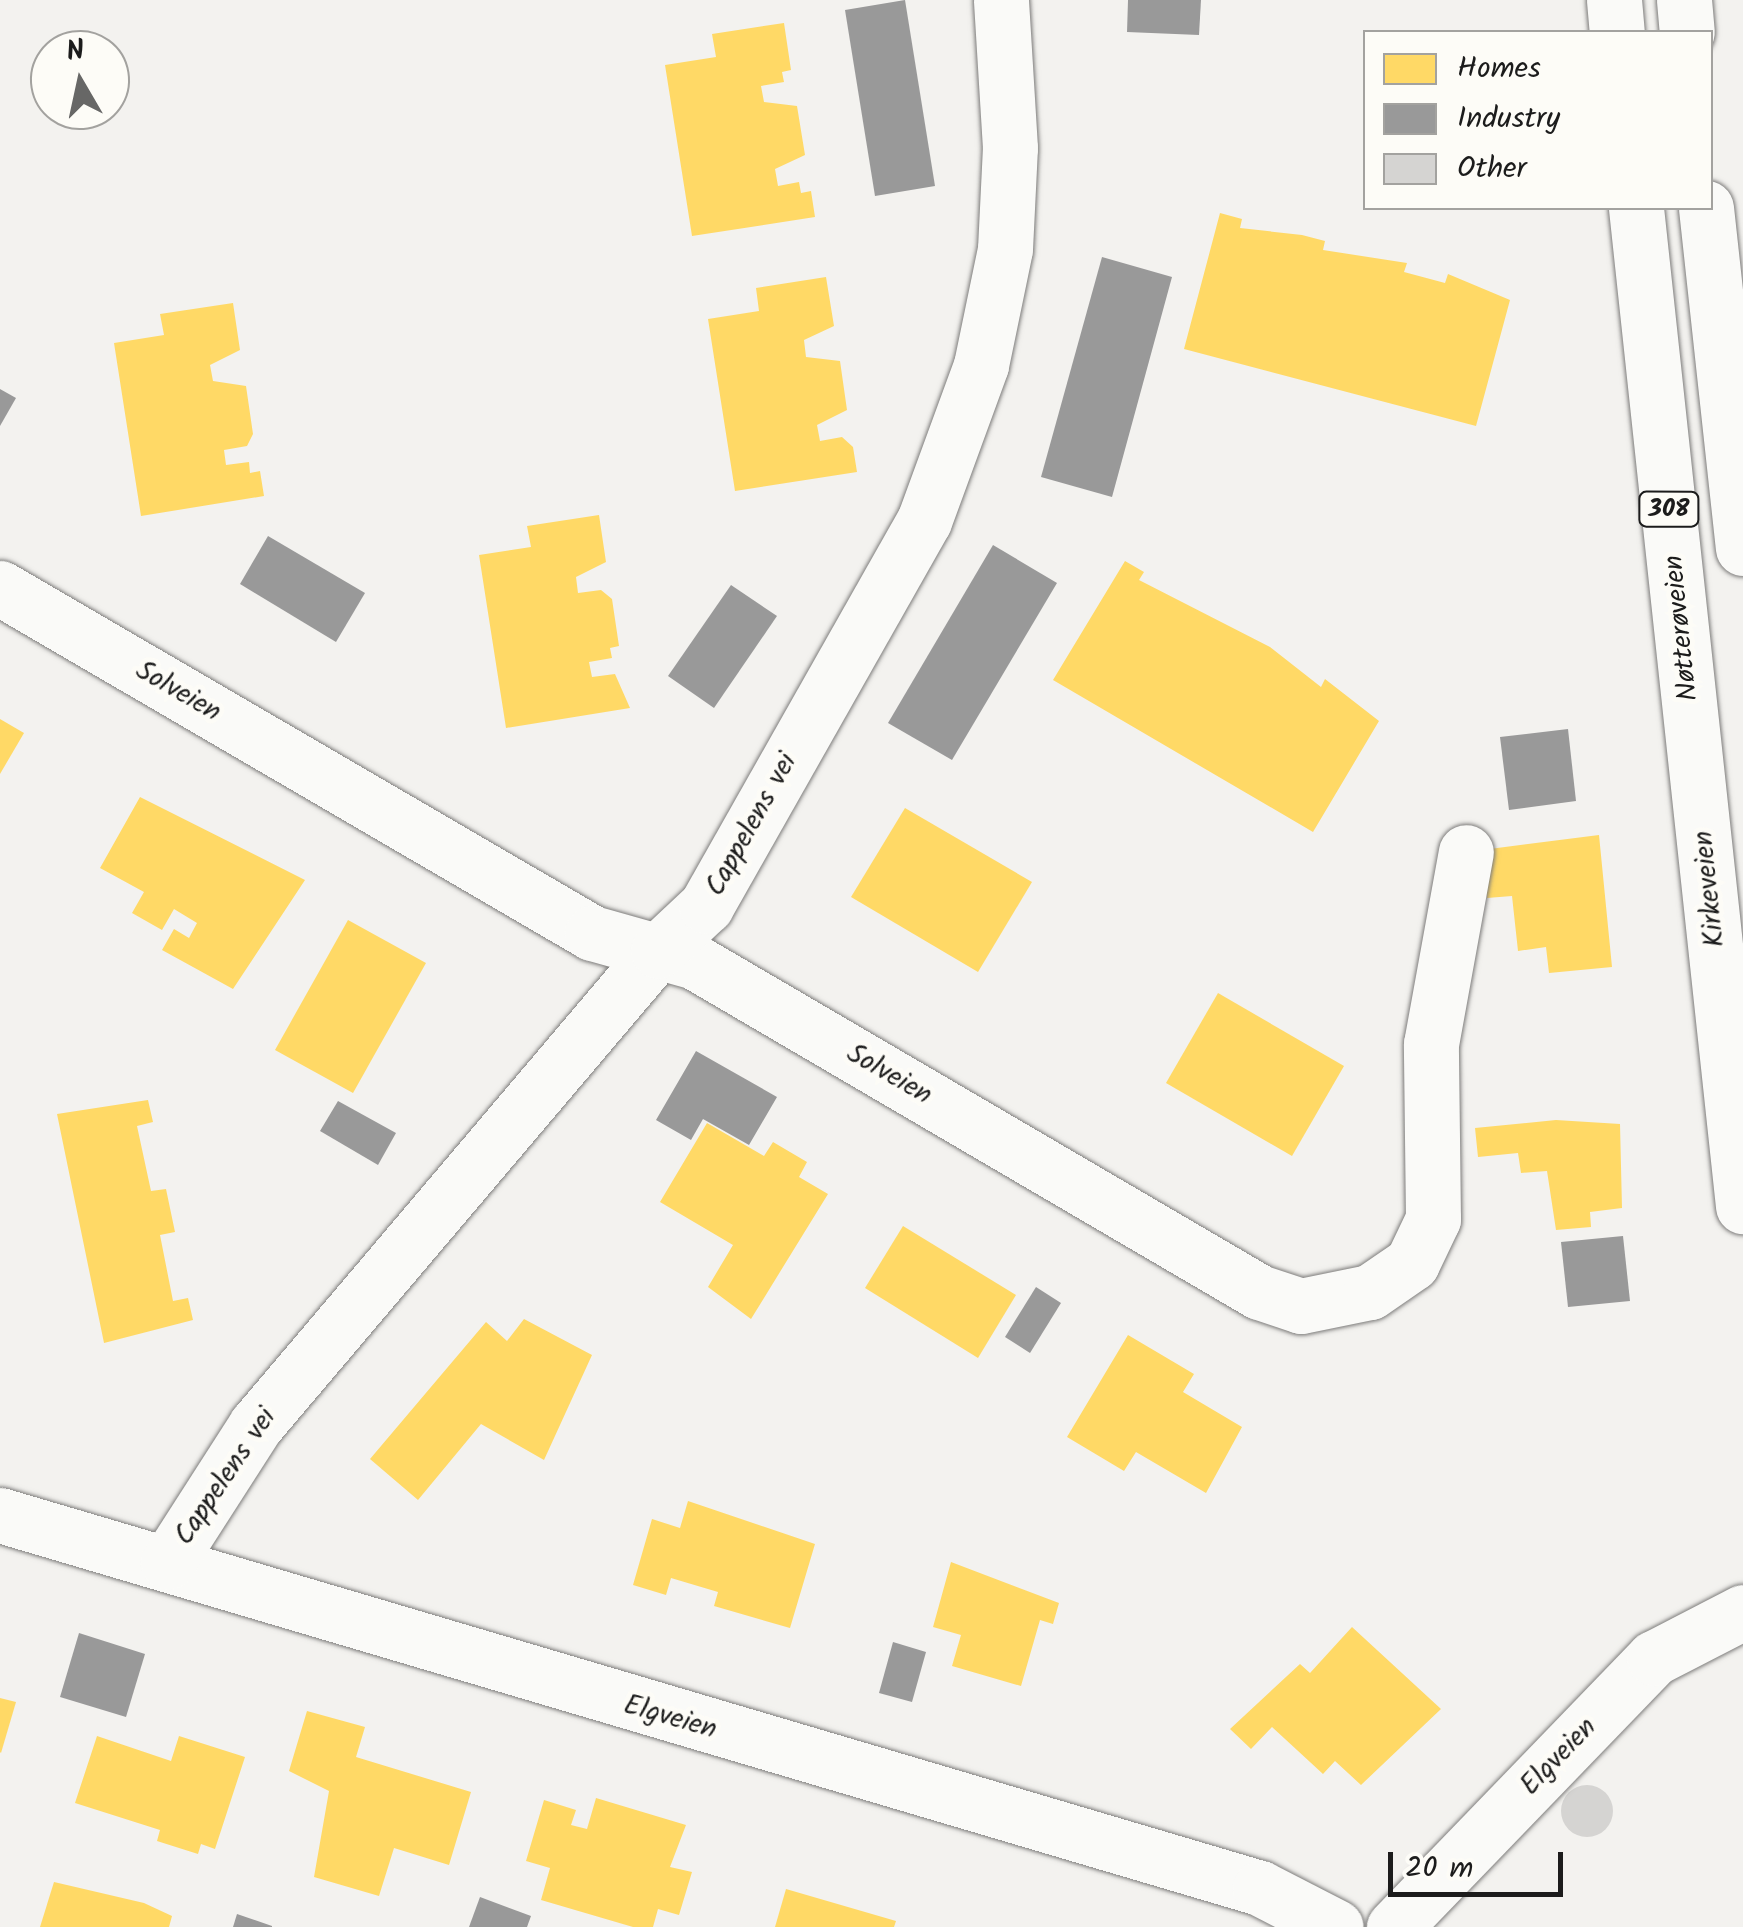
<!DOCTYPE html>
<meta charset="utf-8">
<style>
body{margin:0}
#map{position:relative;width:1743px;height:1927px;overflow:hidden;background:#f3f2ef;font-family:Kalam,sans-serif}
div>[style]{position:absolute}
.homes>*{inset:0;background:#ffd966}
.industry>*{inset:0;background:#999}
.building>*{inset:0;background:#d5d4d2}
.round{border-radius:50%}
.roads{filter:drop-shadow(0 0 2px #7d7c7b) drop-shadow(0 0 2px #7d7c7b)}
.street>*{height:55px;margin:-27.5px;padding:0 27.5px;transform-origin:27.5px;border-radius:27.5px;background:#fafaf8}
.primary>*{height:55px;margin:-27.5px;padding:0 27.5px;transform-origin:27.5px;border-radius:27.5px;background:#fafaf8}
span{translate:-50% -50%;white-space:nowrap;text-align:center;line-height:1.15;-webkit-text-stroke:10px #fdfcf7;paint-order:stroke}
.shield-label span{padding:2px 8px;background:#fdfcf7;border:2px solid;border-radius:8px;-webkit-text-stroke-width:0}
.shield-label{font-size:25px;color:#1c1c1c;font-weight:700}
.street-label{font-size:28px;color:#1c1c1c}
.legend{position:absolute;left:1363px;top:30px;width:350px;height:180px;box-sizing:border-box;background:#fdfcf7;border:2px solid #a3a29f;margin:0;padding:12px 18px;list-style:none;font-size:30px;color:#1c1c1c}
.legend li{display:flex;align-items:center;gap:20px;height:50px}
.legend b{width:50px;border:2px solid #a3a29f}
.north{position:absolute;left:30px;top:30px;width:100px;height:100px;box-sizing:border-box;background:#fdfcf7;border:2px solid #a3a29f;border-radius:50%;rotate:351deg;font-size:28px;font-weight:700;line-height:40px;text-align:center;color:#1c1c1c}
.north::after{content:'';display:block;margin:auto;width:35px;height:45px;background:#676766;clip-path:polygon(50% 0,100% 100%,50% 72%,0 100%)}
.scale{position:absolute;left:1388px;top:1852px;width:175px;height:45px;box-sizing:border-box;border:5px solid #1c1c1c;border-top:0;padding-left:12px;font-size:30px;line-height:35px;white-space:nowrap;color:#1c1c1c;-webkit-text-stroke:8px #fdfcf7;paint-order:stroke}
</style>
<div id="map">
<div class="homes">
<div style="clip-path:polygon(784px 23px,791px 70px,782px 72px,784px 82px,761px 86px,764px 102px,797px 106px,805px 155px,775px 169px,778px 186px,799px 182px,801px 193px,811px 191px,815px 217px,692px 236px,665px 65px,716px 57px,712px 34px)"></div>
<div style="clip-path:polygon(1220px 213px,1242px 219px,1240px 228px,1302px 235px,1325px 241px,1323px 250px,1407px 263px,1404px 272px,1445px 283px,1448px 274px,1510px 300px,1476px 426px,1184px 349px)"></div>
<div style="clip-path:polygon(826px 277px,834px 326px,804px 340px,806px 357px,840px 361px,847px 410px,817px 425px,820px 441px,842px 437px,853px 447px,857px 472px,735px 491px,708px 319px,759px 311px,756px 288px)"></div>
<div style="clip-path:polygon(233px 303px,240px 350px,210px 365px,213px 381px,246px 386px,253px 434px,247px 446px,224px 450px,226px 465px,249px 462px,250px 473px,260px 471px,264px 496px,141px 516px,114px 343px,164px 335px,160px 314px)"></div>
<div style="clip-path:polygon(599px 515px,606px 562px,576px 577px,578px 593px,601px 590px,612px 599px,619px 646px,610px 648px,612px 658px,589px 662px,592px 677px,615px 674px,630px 708px,506px 728px,479px 555px,531px 547px,527px 526px)"></div>
<div style="clip-path:polygon(1125px 561px,1144px 572px,1139px 580px,1270px 647px,1321px 687px,1325px 679px,1379px 721px,1313px 832px,1053px 680px)"></div>
<div style="clip-path:polygon(0 719px,24px 733px,0 774px)"></div>
<div style="clip-path:polygon(140px 797px,305px 880px,233px 989px,162px 950px,174px 929px,189px 938px,197px 923px,174px 909px,162px 930px,132px 913px,144px 892px,100px 868px)"></div>
<div style="clip-path:polygon(905px 808px,1032px 882px,978px 972px,851px 897px)"></div>
<div style="clip-path:polygon(1599px 835px,1612px 967px,1549px 973px,1546px 947px,1518px 951px,1512px 896px,1487px 898px,1482px 850px)"></div>
<div style="clip-path:polygon(348px 920px,426px 963px,353px 1093px,275px 1050px)"></div>
<div style="clip-path:polygon(1218px 993px,1344px 1066px,1292px 1156px,1166px 1083px)"></div>
<div style="clip-path:polygon(148px 1100px,153px 1122px,137px 1126px,151px 1191px,166px 1189px,175px 1232px,160px 1235px,173px 1301px,188px 1298px,193px 1320px,104px 1343px,57px 1114px)"></div>
<div style="clip-path:polygon(1556px 1120px,1620px 1124px,1622px 1208px,1590px 1212px,1591px 1227px,1556px 1230px,1547px 1171px,1521px 1173px,1518px 1153px,1478px 1157px,1475px 1128px)"></div>
<div style="clip-path:polygon(707px 1123px,764px 1156px,773px 1142px,807px 1162px,799px 1177px,828px 1194px,751px 1319px,708px 1287px,733px 1245px,660px 1202px)"></div>
<div style="clip-path:polygon(903px 1226px,1016px 1295px,978px 1358px,865px 1288px)"></div>
<div style="clip-path:polygon(524px 1319px,592px 1355px,544px 1460px,481px 1424px,418px 1500px,370px 1459px,486px 1322px,507px 1341px)"></div>
<div style="clip-path:polygon(1128px 1335px,1194px 1374px,1183px 1392px,1242px 1427px,1206px 1493px,1136px 1452px,1124px 1471px,1067px 1437px)"></div>
<div style="clip-path:polygon(688px 1501px,815px 1544px,790px 1628px,714px 1606px,718px 1592px,671px 1578px,666px 1595px,633px 1585px,652px 1519px,680px 1528px)"></div>
<div style="clip-path:polygon(951px 1562px,1059px 1603px,1053px 1624px,1040px 1620px,1021px 1686px,952px 1666px,961px 1635px,933px 1627px)"></div>
<div style="clip-path:polygon(1352px 1627px,1441px 1709px,1361px 1785px,1335px 1761px,1323px 1774px,1272px 1727px,1251px 1749px,1230px 1729px,1300px 1664px,1310px 1673px)"></div>
<div style="clip-path:polygon(0 1698px,16px 1702px,1px 1753px,0 1752px)"></div>
<div style="clip-path:polygon(307px 1711px,365px 1727px,356px 1757px,471px 1792px,449px 1865px,394px 1848px,379px 1896px,314px 1877px,329px 1791px,289px 1771px)"></div>
<div style="clip-path:polygon(97px 1736px,171px 1761px,179px 1736px,245px 1757px,215px 1849px,201px 1844px,198px 1854px,157px 1841px,160px 1830px,75px 1803px)"></div>
<div style="clip-path:polygon(596px 1798px,686px 1825px,670px 1867px,692px 1872px,679px 1915px,658px 1909px,653px 1927px,633px 1927px,541px 1900px,550px 1868px,526px 1861px,544px 1800px,576px 1810px,571px 1825px,587px 1829px)"></div>
<div style="clip-path:polygon(54px 1882px,144px 1903px,172px 1916px,169px 1927px,40px 1927px)"></div>
<div style="clip-path:polygon(786px 1889px,896px 1921px,894px 1927px,775px 1927px)"></div>
</div>
<div class="industry">
<div style="clip-path:polygon(905px 0,935px 186px,875px 196px,845px 10px)"></div>
<div style="clip-path:polygon(1128px 0,1201px 0,1199px 35px,1127px 32px)"></div>
<div style="clip-path:polygon(1102px 257px,1172px 277px,1112px 497px,1041px 477px)"></div>
<div style="clip-path:polygon(0 389px,16px 398px,0 426px)"></div>
<div style="clip-path:polygon(268px 536px,365px 593px,336px 642px,240px 584px)"></div>
<div style="clip-path:polygon(993px 545px,1057px 583px,952px 760px,888px 723px)"></div>
<div style="clip-path:polygon(731px 585px,777px 616px,714px 708px,668px 676px)"></div>
<div style="clip-path:polygon(1568px 729px,1576px 801px,1509px 810px,1500px 737px)"></div>
<div style="clip-path:polygon(696px 1051px,777px 1097px,749px 1145px,703px 1119px,691px 1140px,656px 1120px)"></div>
<div style="clip-path:polygon(338px 1101px,396px 1133px,378px 1165px,320px 1131px)"></div>
<div style="clip-path:polygon(1623px 1236px,1630px 1301px,1568px 1307px,1561px 1242px)"></div>
<div style="clip-path:polygon(1036px 1287px,1061px 1303px,1030px 1353px,1005px 1337px)"></div>
<div style="clip-path:polygon(79px 1633px,145px 1654px,126px 1717px,60px 1697px)"></div>
<div style="clip-path:polygon(893px 1642px,926px 1652px,912px 1702px,879px 1693px)"></div>
<div style="clip-path:polygon(480px 1897px,531px 1916px,527px 1927px,469px 1927px)"></div>
<div style="clip-path:polygon(237px 1914px,272px 1926px,272px 1927px,233px 1927px)"></div>
</div>
<div class="building">
<div class="round" style="left:1561px;top:1785px;width:52px;height:52px"></div>
</div>
<div class="roads">
<div class="street">
<div style="left:0;top:588px;width:685px;rotate:30.23deg"></div>
<div style="left:592px;top:933px;width:107px;rotate:15.7deg"></div>
<div style="left:695px;top:962px;width:653px;rotate:30.33deg"></div>
<div style="left:1259px;top:1292px;width:44px;rotate:18.4deg"></div>
<div style="left:1301px;top:1306px;width:70px;rotate:-11.5deg"></div>
<div style="left:1370px;top:1292px;width:51px;rotate:-34.6deg"></div>
<div style="left:1412px;top:1263px;width:49px;rotate:-64.5deg"></div>
<div style="left:1433px;top:1219px;width:175px;rotate:-90.7deg"></div>
<div style="left:1431px;top:1044px;width:195px;rotate:-79.7deg"></div>
<div style="left:0;top:1515px;width:1314px;rotate:16.49deg"></div>
<div style="left:1260px;top:1888px;width:85px;rotate:27.2deg"></div>
<div style="left:168px;top:1562px;width:163px;rotate:-57.3deg"></div>
<div style="left:256px;top:1425px;width:622px;rotate:-49.7deg"></div>
<div style="left:658px;top:951px;width:66px;rotate:-43.2deg"></div>
<div style="left:706px;top:906px;width:442px;rotate:-60.5deg"></div>
<div style="left:924px;top:521px;width:166px;rotate:-69.9deg"></div>
<div style="left:981px;top:365px;width:118px;rotate:-78.3deg"></div>
<div style="left:1005px;top:249px;width:101px;rotate:-87.2deg"></div>
<div style="left:1010px;top:148px;width:148px;rotate:-93.5deg"></div>
<div style="left:1394px;top:1927px;width:374px;rotate:-46deg"></div>
<div style="left:1654px;top:1658px;width:100px;rotate:-27.3deg"></div>
</div>
<div class="primary">
<div style="left:1614px;top:0;width:32px;rotate:85deg"></div>
<div style="left:1684px;top:0;width:32px;rotate:85deg"></div>
<div style="left:1636px;top:208px;width:1004px;rotate:83.88deg"></div>
<div style="left:1706px;top:208px;width:342px;rotate:83.8deg"></div>
</div>
</div>
<div class="shield-label">
<span style="left:1669px;top:509px">308</span>
</div>
<div class="street-label">
<span style="left:1682px;top:628px;rotate:-96deg">Nøtterøveien</span>
<span style="left:178px;top:692px;rotate:30deg">Solveien</span>
<span style="left:752px;top:825px;rotate:-61deg">Cappelens vei</span>
<span style="left:1710px;top:889px;rotate:-96deg">Kirkeveien</span>
<span style="left:889px;top:1075px;rotate:30deg">Solveien</span>
<span style="left:226px;top:1477px;rotate:-56deg">Cappelens vei</span>
<span style="left:670px;top:1718px;rotate:16deg">Elgveien</span>
<span style="left:1559px;top:1757px;rotate:-46deg">Elgveien</span>
</div>
<ul class="legend">
<li><b style="height:28px;background:#ffd966"></b>Homes</li>
<li><b style="height:28px;background:#999"></b>Industry</li>
<li><b style="height:28px;background:#d5d4d2"></b>Other</li>
</ul>
<div class="north">N</div>
<div class="scale">20 m</div>
</div>
